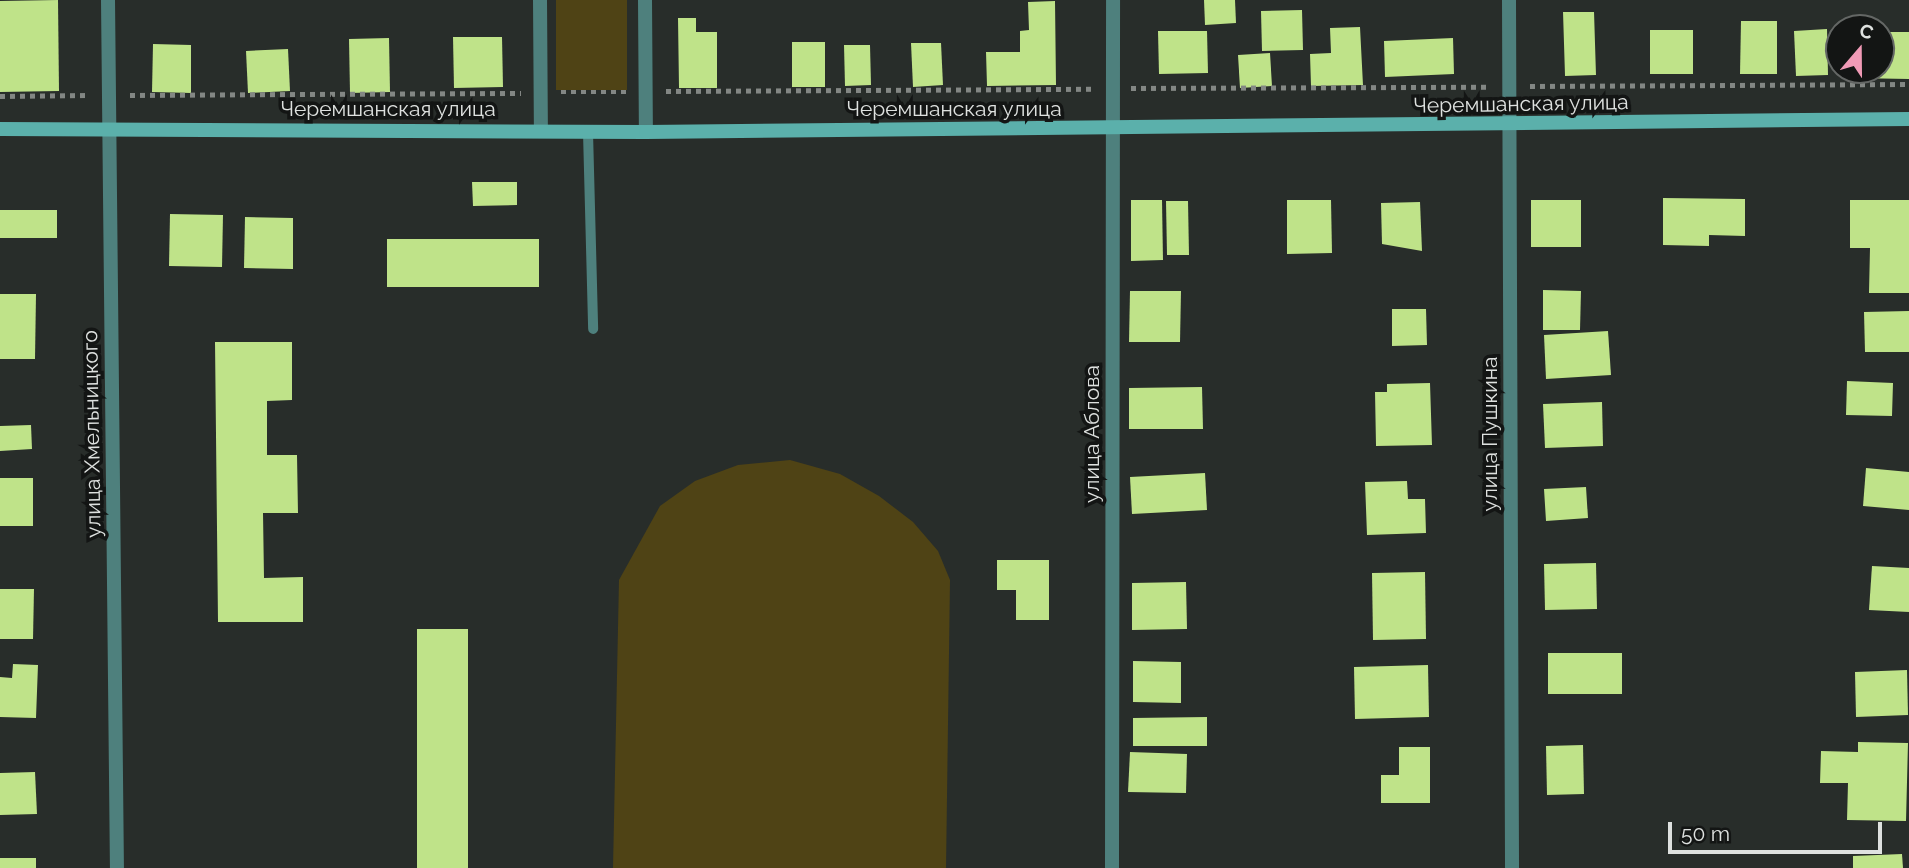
<!DOCTYPE html>
<meta charset="utf-8">
<style>
body{margin:0}
#map{position:relative;width:1909px;height:868px;overflow:hidden;background:#282d2a;font-family:Raleway,sans-serif}
div>[style]{position:absolute}
.green>*{inset:0;background:#4f4315}
.building>*{inset:0;background:#bfe389}
.path>*{height:4.5px;margin-top:-2.25px;transform-origin:0;background:repeating-linear-gradient(90deg,#838784 0 5px,transparent 0 10px)}
.lane>*{height:10px;margin:-5px;padding:0 5px;transform-origin:5px;border-radius:5px;background:#4e807d}
.street>*{height:14px;margin:-7px;padding:0 7px;transform-origin:7px;border-radius:7px;background:#4e807d}
.secondary>*{height:14px;margin:-7px;padding:0 7px;transform-origin:7px;border-radius:7px;background:#5bb0ab}
span{translate:-50% -50%;white-space:nowrap;text-align:center;line-height:1.15;-webkit-text-stroke:7px #131514;paint-order:stroke}
.street-label{font-size:21px;color:#dee1df}
.north{position:absolute;left:1825px;top:14px;width:70px;height:70px;box-sizing:border-box;background:#131514;border:2px solid #646765;border-radius:50%;rotate:20deg;font-size:19px;font-weight:700;line-height:28px;text-align:center;color:#dee1df}
.north::after{content:'';display:block;margin:auto;width:24px;height:32px;background:#f09ab6;clip-path:polygon(50% 0,100% 100%,50% 72%,0 100%)}
.scale{position:absolute;left:1668px;top:822px;width:214px;height:32px;box-sizing:border-box;border:4px solid #dee1df;border-top:0;padding-left:9px;font-size:21px;line-height:24px;white-space:nowrap;color:#dee1df;-webkit-text-stroke:5px #131514;paint-order:stroke}
</style>
<div id="map">
<div class="green">
<div style="clip-path:polygon(556px 0,627px 0,627px 90px,556px 90px)"></div>
<div style="clip-path:polygon(790px 460px,840px 474px,879px 496px,913px 522px,938px 551px,950px 580px,946px 868px,613px 868px,619px 580px,660px 506px,695px 481px,738px 465px)"></div>
</div>
<div class="building">
<div style="clip-path:polygon(58px 0,59px 91px,0 92px,0 1px)"></div>
<div style="clip-path:polygon(1204px 0,1235px 0,1236px 23px,1205px 25px)"></div>
<div style="clip-path:polygon(1055px 1px,1056px 85px,987px 86px,986px 52px,1020px 52px,1020px 31px,1029px 30px,1028px 2px)"></div>
<div style="clip-path:polygon(1302px 10px,1303px 50px,1262px 51px,1261px 11px)"></div>
<div style="clip-path:polygon(1563px 12px,1594px 12px,1596px 75px,1565px 76px)"></div>
<div style="clip-path:polygon(678px 18px,696px 18px,696px 32px,717px 32px,717px 88px,679px 88px)"></div>
<div style="clip-path:polygon(1741px 21px,1777px 21px,1777px 74px,1740px 74px)"></div>
<div style="clip-path:polygon(1360px 27px,1363px 85px,1311px 86px,1310px 54px,1331px 53px,1330px 28px)"></div>
<div style="clip-path:polygon(1827px 29px,1828px 75px,1796px 76px,1794px 31px)"></div>
<div style="clip-path:polygon(1650px 30px,1693px 30px,1693px 74px,1650px 74px)"></div>
<div style="clip-path:polygon(1158px 31px,1207px 31px,1208px 73px,1159px 74px)"></div>
<div style="clip-path:polygon(1881px 32px,1909px 32px,1909px 79px,1854px 78px,1854px 70px,1881px 70px)"></div>
<div style="clip-path:polygon(453px 37px,502px 37px,503px 87px,454px 88px)"></div>
<div style="clip-path:polygon(389px 38px,390px 92px,350px 93px,349px 39px)"></div>
<div style="clip-path:polygon(1453px 38px,1454px 74px,1385px 77px,1384px 41px)"></div>
<div style="clip-path:polygon(792px 42px,825px 42px,825px 87px,792px 87px)"></div>
<div style="clip-path:polygon(911px 43px,941px 43px,943px 85px,913px 87px)"></div>
<div style="clip-path:polygon(153px 44px,191px 45px,191px 93px,152px 92px)"></div>
<div style="clip-path:polygon(844px 45px,870px 45px,871px 85px,845px 86px)"></div>
<div style="clip-path:polygon(288px 49px,290px 91px,248px 93px,246px 51px)"></div>
<div style="clip-path:polygon(1270px 53px,1272px 86px,1240px 88px,1238px 55px)"></div>
<div style="clip-path:polygon(472px 182px,517px 182px,517px 205px,473px 206px)"></div>
<div style="clip-path:polygon(1663px 198px,1745px 199px,1745px 236px,1709px 235px,1709px 246px,1663px 245px)"></div>
<div style="clip-path:polygon(1131px 200px,1162px 200px,1163px 260px,1131px 261px)"></div>
<div style="clip-path:polygon(1287px 200px,1331px 200px,1332px 253px,1287px 254px)"></div>
<div style="clip-path:polygon(1531px 200px,1581px 200px,1581px 247px,1531px 247px)"></div>
<div style="clip-path:polygon(1850px 200px,1909px 200px,1909px 293px,1869px 293px,1870px 248px,1850px 248px)"></div>
<div style="clip-path:polygon(1166px 201px,1188px 201px,1189px 255px,1167px 255px)"></div>
<div style="clip-path:polygon(1420px 202px,1422px 251px,1382px 244px,1381px 203px)"></div>
<div style="clip-path:polygon(0 210px,57px 210px,57px 238px,0 238px)"></div>
<div style="clip-path:polygon(170px 214px,223px 215px,222px 267px,169px 266px)"></div>
<div style="clip-path:polygon(245px 217px,293px 218px,293px 269px,244px 268px)"></div>
<div style="clip-path:polygon(387px 239px,539px 239px,539px 287px,387px 287px)"></div>
<div style="clip-path:polygon(1543px 290px,1581px 291px,1580px 330px,1543px 330px)"></div>
<div style="clip-path:polygon(1130px 291px,1181px 291px,1180px 342px,1129px 342px)"></div>
<div style="clip-path:polygon(0 294px,36px 294px,35px 359px,0 359px)"></div>
<div style="clip-path:polygon(1392px 309px,1426px 309px,1427px 345px,1392px 346px)"></div>
<div style="clip-path:polygon(1909px 311px,1909px 352px,1865px 352px,1864px 312px)"></div>
<div style="clip-path:polygon(1608px 331px,1611px 375px,1546px 379px,1544px 335px)"></div>
<div style="clip-path:polygon(215px 342px,292px 342px,292px 400px,267px 401px,267px 455px,297px 455px,298px 513px,263px 513px,264px 578px,303px 577px,303px 622px,218px 622px)"></div>
<div style="clip-path:polygon(1847px 381px,1893px 383px,1892px 416px,1846px 415px)"></div>
<div style="clip-path:polygon(1430px 383px,1432px 445px,1376px 446px,1375px 392px,1387px 392px,1387px 384px)"></div>
<div style="clip-path:polygon(1202px 387px,1203px 429px,1129px 429px,1129px 388px)"></div>
<div style="clip-path:polygon(1602px 402px,1603px 446px,1545px 448px,1543px 404px)"></div>
<div style="clip-path:polygon(31px 425px,32px 449px,0 451px,0 426px)"></div>
<div style="clip-path:polygon(1866px 468px,1909px 472px,1909px 510px,1863px 506px)"></div>
<div style="clip-path:polygon(1205px 473px,1207px 510px,1132px 514px,1130px 477px)"></div>
<div style="clip-path:polygon(0 478px,33px 478px,33px 526px,0 526px)"></div>
<div style="clip-path:polygon(1407px 481px,1408px 499px,1425px 499px,1426px 533px,1367px 535px,1365px 482px)"></div>
<div style="clip-path:polygon(1586px 487px,1588px 518px,1546px 521px,1544px 489px)"></div>
<div style="clip-path:polygon(997px 560px,1049px 560px,1049px 620px,1016px 620px,1016px 590px,997px 590px)"></div>
<div style="clip-path:polygon(1596px 563px,1597px 609px,1545px 610px,1544px 564px)"></div>
<div style="clip-path:polygon(1872px 566px,1909px 568px,1909px 612px,1869px 610px)"></div>
<div style="clip-path:polygon(1425px 572px,1426px 639px,1373px 640px,1372px 573px)"></div>
<div style="clip-path:polygon(1186px 582px,1187px 629px,1132px 630px,1132px 583px)"></div>
<div style="clip-path:polygon(0 589px,34px 589px,33px 639px,0 639px)"></div>
<div style="clip-path:polygon(417px 629px,468px 629px,468px 868px,417px 868px)"></div>
<div style="clip-path:polygon(1548px 653px,1622px 653px,1622px 694px,1548px 694px)"></div>
<div style="clip-path:polygon(1133px 661px,1181px 662px,1181px 703px,1133px 702px)"></div>
<div style="clip-path:polygon(13px 664px,38px 665px,36px 718px,0 717px,0 677px,12px 678px)"></div>
<div style="clip-path:polygon(1428px 665px,1429px 717px,1355px 719px,1354px 667px)"></div>
<div style="clip-path:polygon(1907px 670px,1908px 715px,1856px 717px,1855px 672px)"></div>
<div style="clip-path:polygon(1207px 717px,1207px 746px,1133px 746px,1133px 718px)"></div>
<div style="clip-path:polygon(1858px 742px,1908px 743px,1906px 821px,1847px 820px,1848px 783px,1820px 783px,1821px 751px,1858px 752px)"></div>
<div style="clip-path:polygon(1583px 745px,1584px 794px,1547px 795px,1546px 746px)"></div>
<div style="clip-path:polygon(1399px 747px,1430px 747px,1430px 803px,1381px 803px,1381px 775px,1399px 775px)"></div>
<div style="clip-path:polygon(1130px 752px,1187px 754px,1186px 793px,1128px 792px)"></div>
<div style="clip-path:polygon(35px 772px,37px 814px,0 815px,0 773px)"></div>
<div style="clip-path:polygon(1902px 854px,1903px 868px,1853px 868px,1853px 856px)"></div>
<div style="clip-path:polygon(0 858px,36px 858px,36px 868px,0 868px)"></div>
</div>
<div class="path">
<div style="left:1530px;top:86px;width:379px;rotate:-0.3deg"></div>
<div style="left:1131px;top:88px;width:359px;rotate:-0.2deg"></div>
<div style="left:666px;top:91px;width:429px;rotate:-0.3deg"></div>
<div style="left:561px;top:92px;width:65px"></div>
<div style="left:130px;top:95px;width:391px;rotate:-0.3deg"></div>
<div style="left:0;top:96px;width:90px;rotate:-0.6deg"></div>
</div>
<div class="lane">
<div style="left:588px;top:132px;width:197px;rotate:88.5deg"></div>
</div>
<div class="street">
<div style="left:108px;top:0;width:868px;rotate:89.41deg"></div>
<div style="left:540px;top:0;width:131px;rotate:89.6deg"></div>
<div style="left:645px;top:0;width:132px;rotate:89.6deg"></div>
<div style="left:1509px;top:0;width:868px;rotate:89.8deg"></div>
<div style="left:1112px;top:868px;width:868px;rotate:-89.93deg"></div>
</div>
<div class="secondary">
<div style="left:0;top:129px;width:646px;rotate:0.27deg"></div>
<div style="left:646px;top:132px;width:1263px;rotate:-0.59deg"></div>
</div>
<div class="street-label">
<span style="left:1521px;top:104px;rotate:-1deg">Черемшанская улица</span>
<span style="left:388px;top:109px">Черемшанская улица</span>
<span style="left:954px;top:109px">Черемшанская улица</span>
<span style="left:92px;top:434px;rotate:-91deg">улица Хмельницкого</span>
<span style="left:1092px;top:434px;rotate:-90deg">улица Аблова</span>
<span style="left:1490px;top:434px;rotate:-90deg">улица Пушкина</span>
</div>
<div class="north">С</div>
<div class="scale">50 m</div>
</div>
